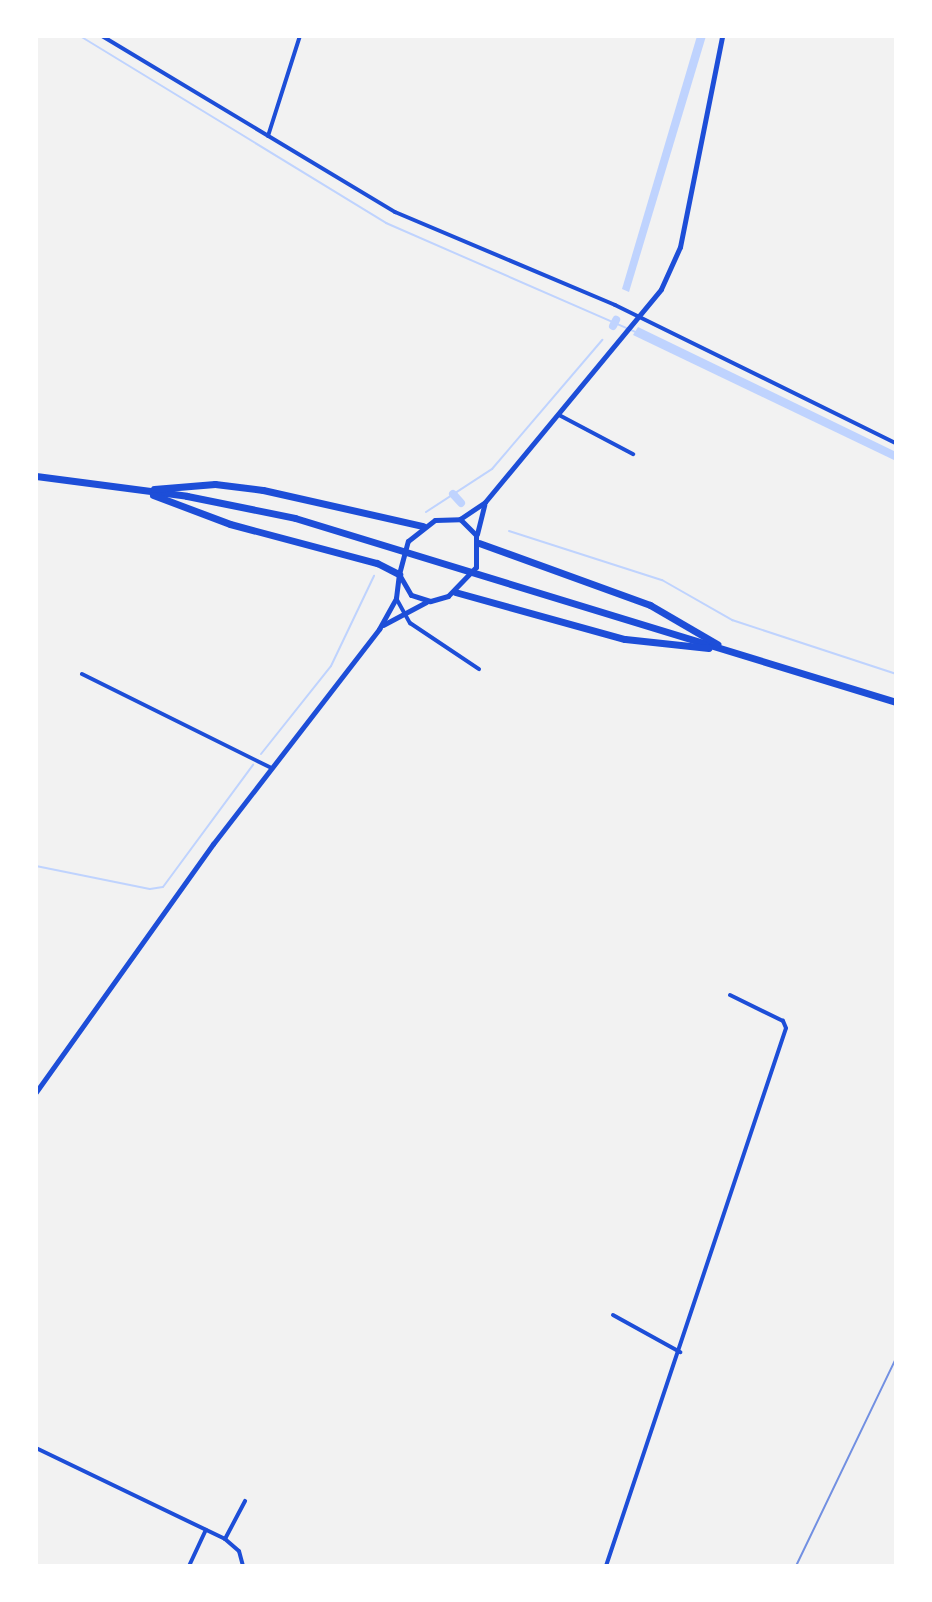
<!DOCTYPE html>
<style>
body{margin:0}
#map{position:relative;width:932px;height:1602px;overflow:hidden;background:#f2f2f2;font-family:"Exo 2",sans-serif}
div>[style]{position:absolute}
.water>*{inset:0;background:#bfd3fe}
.stream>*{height:2px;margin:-1px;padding:0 1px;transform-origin:1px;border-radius:1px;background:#bfd3fe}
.canal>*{height:8px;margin:-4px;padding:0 4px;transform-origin:4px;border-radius:4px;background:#bfd3fe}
.minor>*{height:4px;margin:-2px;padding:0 2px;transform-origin:2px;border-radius:2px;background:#1d4ed8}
.tertiary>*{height:5px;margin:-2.5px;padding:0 2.5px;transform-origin:2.5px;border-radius:2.5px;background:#1d4ed8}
.trunk>*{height:7px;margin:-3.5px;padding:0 3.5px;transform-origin:3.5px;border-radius:3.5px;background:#1d4ed8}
.rail>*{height:2px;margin:-1px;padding:0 1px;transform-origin:1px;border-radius:1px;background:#7290e2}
span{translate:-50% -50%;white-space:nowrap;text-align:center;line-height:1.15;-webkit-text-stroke:7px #fff;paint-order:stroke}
.frame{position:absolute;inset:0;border:38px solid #fff;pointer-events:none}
</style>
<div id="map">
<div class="water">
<div style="clip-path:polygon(697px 36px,706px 36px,629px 292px,622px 289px)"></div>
<div style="clip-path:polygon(638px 327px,896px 452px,896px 461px,633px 335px)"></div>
</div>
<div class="stream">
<div style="left:80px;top:36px;width:359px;rotate:31.4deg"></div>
<div style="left:386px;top:223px;width:272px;rotate:23.6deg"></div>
<div style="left:426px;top:512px;width:79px;rotate:-33.1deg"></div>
<div style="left:492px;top:469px;width:170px;rotate:-49.5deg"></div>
<div style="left:509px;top:531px;width:161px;rotate:17.8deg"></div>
<div style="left:662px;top:580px;width:81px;rotate:29.7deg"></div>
<div style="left:732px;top:620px;width:173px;rotate:18.2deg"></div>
<div style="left:261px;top:754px;width:112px;rotate:-51.5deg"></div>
<div style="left:331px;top:666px;width:100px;rotate:-64.5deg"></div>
<div style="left:36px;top:866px;width:116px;rotate:11.4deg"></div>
<div style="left:150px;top:889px;width:13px;rotate:-9deg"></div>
<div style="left:163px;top:887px;width:152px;rotate:-53.6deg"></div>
</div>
<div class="canal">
<div style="left:613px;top:326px;width:7px;rotate:-63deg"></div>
<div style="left:453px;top:494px;width:12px;rotate:48deg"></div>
</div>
<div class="minor">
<div style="left:102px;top:36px;width:342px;rotate:31deg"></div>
<div style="left:395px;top:212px;width:239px;rotate:22.9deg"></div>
<div style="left:615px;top:305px;width:313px;rotate:26.2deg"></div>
<div style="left:268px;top:136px;width:105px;rotate:-72.3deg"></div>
<div style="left:559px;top:415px;width:84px;rotate:27.8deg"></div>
<div style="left:396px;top:598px;width:29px;rotate:61deg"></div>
<div style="left:410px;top:623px;width:83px;rotate:33.7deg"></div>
<div style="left:82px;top:674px;width:211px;rotate:26.4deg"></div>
<div style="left:613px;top:1315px;width:77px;rotate:28.9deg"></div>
<div style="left:36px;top:1448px;width:210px;rotate:25.7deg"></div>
<div style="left:225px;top:1539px;width:18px;rotate:41deg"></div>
<div style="left:239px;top:1551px;width:16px;rotate:75deg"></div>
<div style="left:225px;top:1539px;width:43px;rotate:-62.2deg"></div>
<div style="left:189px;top:1566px;width:40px;rotate:-65deg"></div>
<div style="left:606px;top:1566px;width:567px;rotate:-71.5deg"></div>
<div style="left:786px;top:1028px;width:8px;rotate:-113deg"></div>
<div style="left:783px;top:1021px;width:59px;rotate:-153.9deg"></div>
</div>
<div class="tertiary">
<div style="left:460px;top:519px;width:30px;rotate:-34deg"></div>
<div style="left:485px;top:502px;width:276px;rotate:-50.4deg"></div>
<div style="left:661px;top:289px;width:46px;rotate:-65.7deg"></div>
<div style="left:680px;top:247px;width:215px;rotate:-78.7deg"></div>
<div style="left:460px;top:519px;width:23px;rotate:45deg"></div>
<div style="left:476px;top:535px;width:32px;rotate:90deg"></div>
<div style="left:476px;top:567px;width:40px;rotate:134deg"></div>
<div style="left:448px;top:596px;width:19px;rotate:164deg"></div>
<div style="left:430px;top:601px;width:20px;rotate:-162deg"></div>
<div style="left:411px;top:595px;width:24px;rotate:-120deg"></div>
<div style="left:399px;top:574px;width:34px;rotate:-75deg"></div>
<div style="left:408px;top:541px;width:34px;rotate:-38deg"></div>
<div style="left:435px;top:520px;width:25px;rotate:-2deg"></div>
<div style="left:477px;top:534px;width:30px;rotate:-76deg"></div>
<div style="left:383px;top:625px;width:49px;rotate:-28.1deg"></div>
<div style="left:36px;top:1092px;width:305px;rotate:-54.5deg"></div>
<div style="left:213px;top:844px;width:272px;rotate:-52.3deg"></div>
<div style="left:379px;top:629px;width:35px;rotate:-61deg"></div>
<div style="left:396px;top:598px;width:24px;rotate:-83deg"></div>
</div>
<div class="trunk">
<div style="left:36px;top:476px;width:152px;rotate:7.5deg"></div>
<div style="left:187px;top:496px;width:110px;rotate:11.5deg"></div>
<div style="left:295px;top:518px;width:629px;rotate:17.02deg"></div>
<div style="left:154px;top:489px;width:61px;rotate:-4.7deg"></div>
<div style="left:215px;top:484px;width:48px;rotate:7.1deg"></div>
<div style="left:263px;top:490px;width:164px;rotate:12.7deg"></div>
<div style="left:153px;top:495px;width:82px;rotate:20.6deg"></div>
<div style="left:230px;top:524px;width:152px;rotate:14.9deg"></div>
<div style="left:377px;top:563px;width:25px;rotate:27deg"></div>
<div style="left:479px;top:543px;width:182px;rotate:19.9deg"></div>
<div style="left:650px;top:605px;width:78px;rotate:30.2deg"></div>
<div style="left:455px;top:592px;width:176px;rotate:15.5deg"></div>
<div style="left:625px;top:639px;width:84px;rotate:6.1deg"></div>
</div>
<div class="rail">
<div style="left:796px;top:1566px;width:231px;rotate:-64.3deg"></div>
</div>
<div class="frame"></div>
</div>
